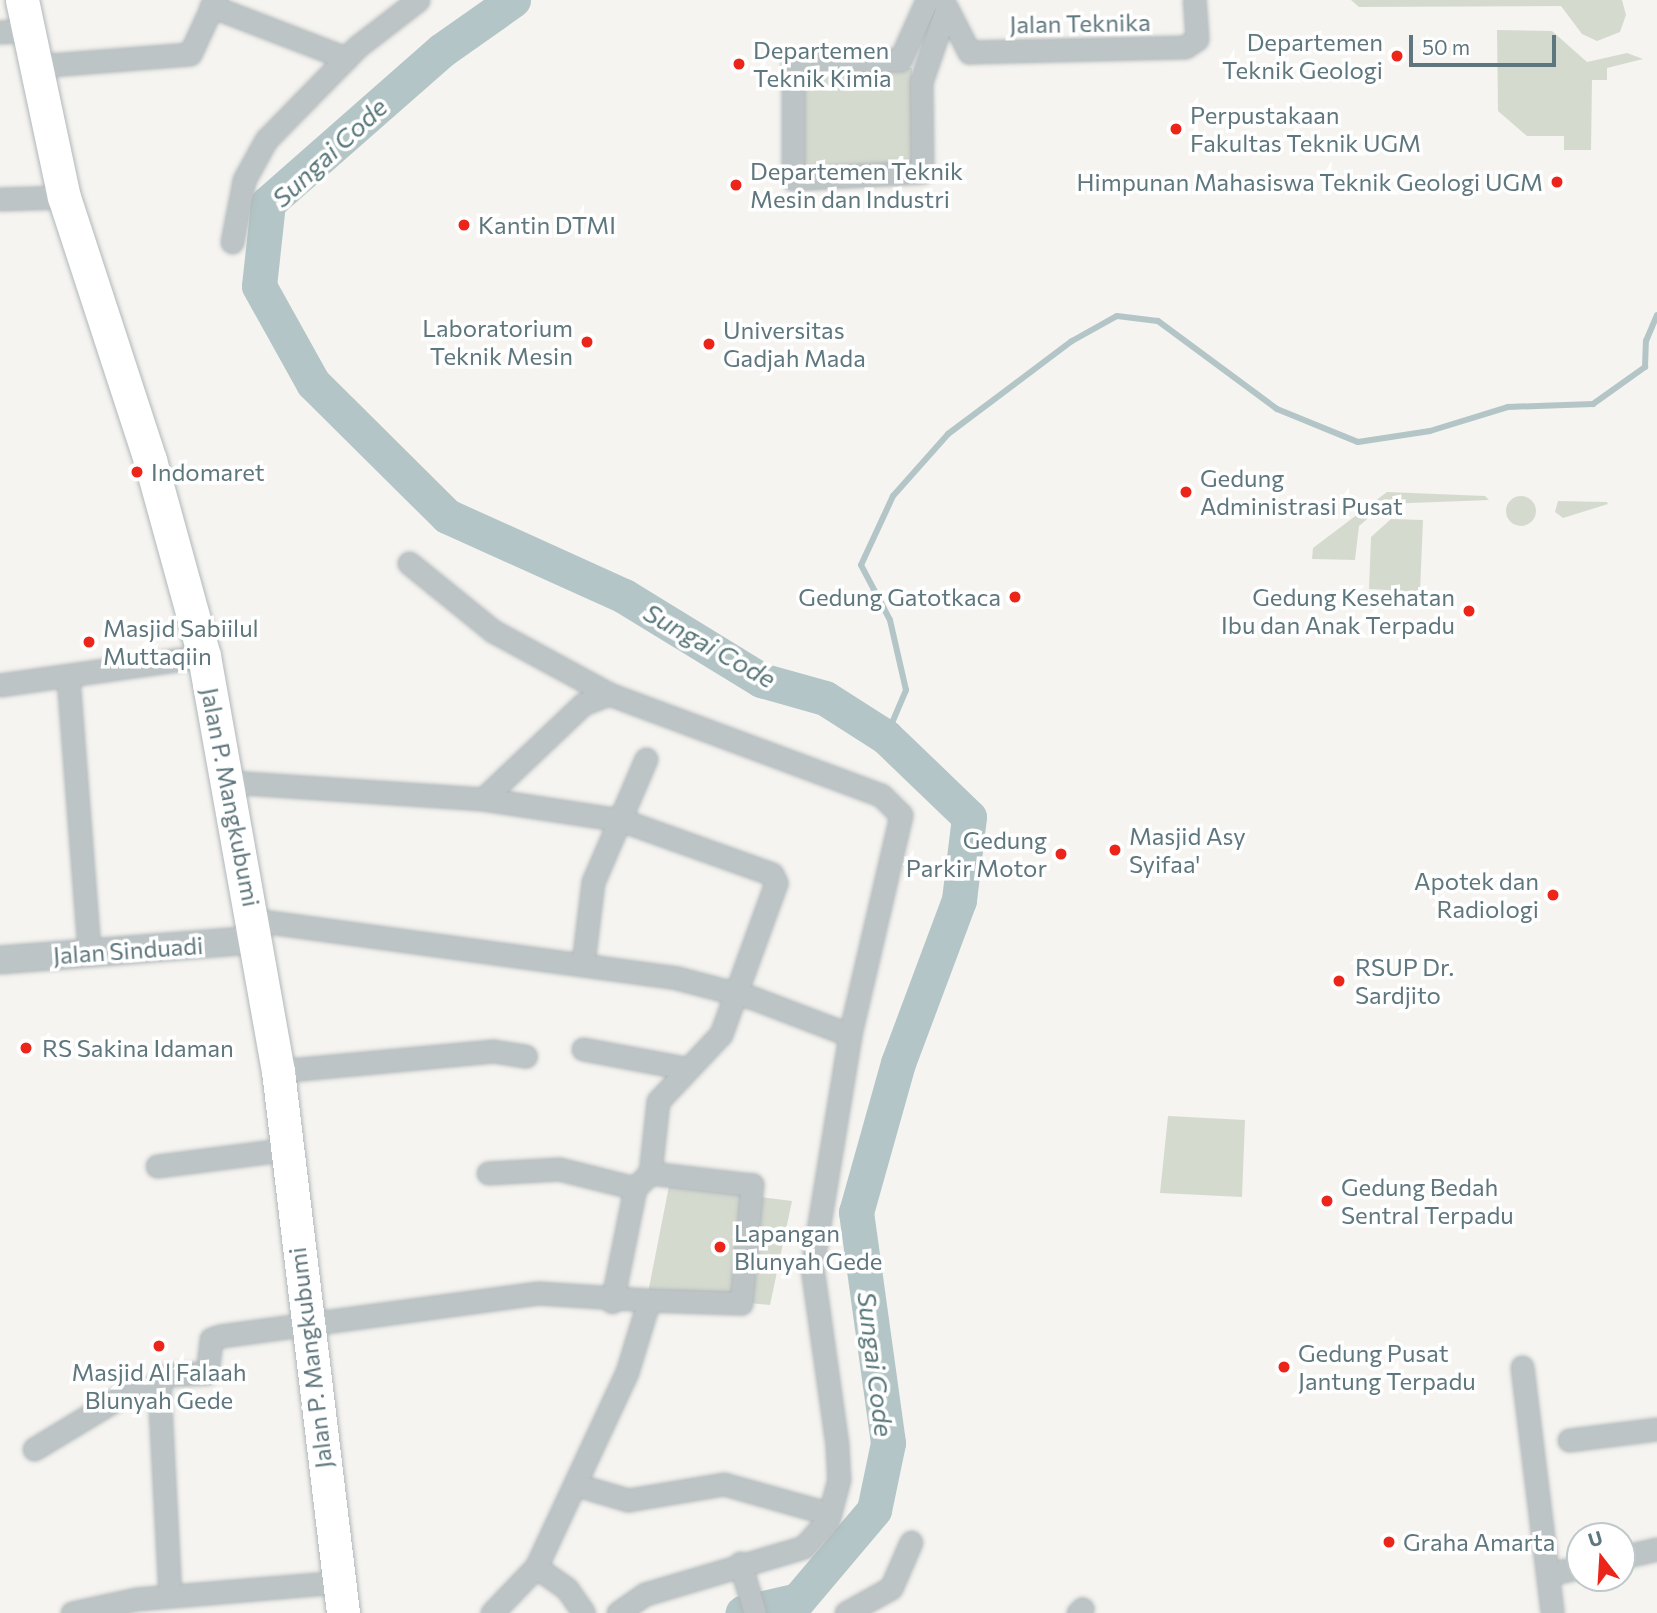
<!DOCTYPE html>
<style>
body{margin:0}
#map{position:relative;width:1657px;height:1613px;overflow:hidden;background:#f5f4f0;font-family:Commissioner,sans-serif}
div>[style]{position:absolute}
.green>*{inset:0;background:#d5dacf}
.round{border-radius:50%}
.stream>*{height:6px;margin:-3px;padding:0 3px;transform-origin:3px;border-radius:3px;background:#b3c5c6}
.river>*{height:35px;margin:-17.5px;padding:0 17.5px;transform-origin:17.5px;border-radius:17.5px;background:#b3c5c6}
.roads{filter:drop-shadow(0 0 2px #b0b7ba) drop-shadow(0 0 2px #b0b7ba)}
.minor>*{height:21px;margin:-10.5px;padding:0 10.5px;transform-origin:10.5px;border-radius:10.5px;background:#bdc4c6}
.tertiary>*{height:26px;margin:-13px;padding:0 13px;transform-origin:13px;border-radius:13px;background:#bdc4c6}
.primary>*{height:33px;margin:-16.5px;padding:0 16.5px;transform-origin:16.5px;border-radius:16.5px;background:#fff}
.dots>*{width:19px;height:19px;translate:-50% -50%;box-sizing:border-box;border:4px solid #fff;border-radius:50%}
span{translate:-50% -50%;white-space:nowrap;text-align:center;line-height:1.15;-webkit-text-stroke:7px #fff;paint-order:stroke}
.street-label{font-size:24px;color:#5e767d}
.poi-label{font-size:24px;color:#5e767d}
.right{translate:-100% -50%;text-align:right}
.left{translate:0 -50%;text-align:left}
.water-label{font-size:26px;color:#59777a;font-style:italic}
.north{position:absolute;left:1566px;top:1522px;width:70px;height:70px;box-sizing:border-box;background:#fff;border:2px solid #bfc8cb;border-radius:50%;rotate:343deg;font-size:19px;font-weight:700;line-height:28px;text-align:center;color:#5e767d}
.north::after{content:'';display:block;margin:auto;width:24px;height:32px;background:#ec251a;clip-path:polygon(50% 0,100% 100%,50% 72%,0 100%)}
.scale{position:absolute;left:1409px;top:35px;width:147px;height:32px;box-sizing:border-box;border:4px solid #5e767d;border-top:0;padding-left:9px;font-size:21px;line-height:24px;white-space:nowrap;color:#5e767d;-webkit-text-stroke:5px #fff;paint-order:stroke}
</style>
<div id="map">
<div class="green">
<div style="clip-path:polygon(1351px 0,1622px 0,1626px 15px,1620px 32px,1597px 41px,1582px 34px,1561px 6px,1359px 7px)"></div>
<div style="clip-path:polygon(1497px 30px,1552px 31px,1587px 62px,1627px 53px,1643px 59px,1607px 68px,1607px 80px,1592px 80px,1591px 150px,1564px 150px,1564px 136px,1527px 136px,1498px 111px)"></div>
<div style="clip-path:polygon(798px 65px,912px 68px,916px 169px,798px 172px)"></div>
<div style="clip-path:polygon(1387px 492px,1485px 496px,1489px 500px,1385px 504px,1359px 526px,1355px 560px,1312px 559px,1313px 548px)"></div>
<div class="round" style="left:1506px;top:496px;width:30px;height:30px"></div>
<div style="clip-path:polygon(1558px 501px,1607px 502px,1608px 504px,1563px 518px,1555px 512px)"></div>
<div style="clip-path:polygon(1391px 519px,1423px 520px,1420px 592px,1369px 589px,1371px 537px)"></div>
<div style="clip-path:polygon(1168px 1116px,1245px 1120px,1242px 1197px,1160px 1193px)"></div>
<div style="clip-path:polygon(669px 1186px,792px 1201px,770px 1305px,648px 1293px)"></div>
</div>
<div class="stream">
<div style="left:886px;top:737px;width:51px;rotate:-66.9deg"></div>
<div style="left:906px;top:690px;width:72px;rotate:-102.9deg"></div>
<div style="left:890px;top:620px;width:62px;rotate:-117.8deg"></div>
<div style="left:861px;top:565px;width:76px;rotate:-65.1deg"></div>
<div style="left:893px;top:496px;width:83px;rotate:-48.4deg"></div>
<div style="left:948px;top:434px;width:155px;rotate:-36.9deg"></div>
<div style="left:1072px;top:341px;width:51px;rotate:-29.1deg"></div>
<div style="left:1117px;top:316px;width:41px;rotate:7deg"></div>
<div style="left:1158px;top:321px;width:148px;rotate:36.5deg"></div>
<div style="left:1277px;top:409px;width:87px;rotate:22.2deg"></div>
<div style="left:1358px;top:442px;width:73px;rotate:-8.7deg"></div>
<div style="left:1430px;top:431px;width:82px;rotate:-17.1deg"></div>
<div style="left:1508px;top:407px;width:85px;rotate:-2deg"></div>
<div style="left:1593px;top:404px;width:64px;rotate:-35.4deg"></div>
<div style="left:1645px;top:367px;width:26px;rotate:-88deg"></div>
<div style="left:1646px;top:341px;width:28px;rotate:-67deg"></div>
</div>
<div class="river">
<div style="left:513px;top:0;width:87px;rotate:144.8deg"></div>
<div style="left:442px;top:50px;width:232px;rotate:138.7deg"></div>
<div style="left:268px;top:203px;width:83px;rotate:96.2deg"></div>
<div style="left:259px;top:286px;width:111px;rotate:60.9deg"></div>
<div style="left:313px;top:383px;width:189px;rotate:44.8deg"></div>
<div style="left:447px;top:516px;width:194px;rotate:24.3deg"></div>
<div style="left:624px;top:596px;width:161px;rotate:31.5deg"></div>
<div style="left:761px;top:680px;width:66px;rotate:15.7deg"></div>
<div style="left:825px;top:698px;width:72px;rotate:32.6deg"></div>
<div style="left:886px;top:737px;width:115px;rotate:43.9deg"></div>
<div style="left:969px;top:817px;width:84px;rotate:96.9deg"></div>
<div style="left:959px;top:900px;width:174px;rotate:110.5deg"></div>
<div style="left:898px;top:1063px;width:155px;rotate:105.7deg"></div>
<div style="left:856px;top:1212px;width:233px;rotate:82.1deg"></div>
<div style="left:888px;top:1443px;width:68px;rotate:101.8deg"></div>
<div style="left:874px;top:1510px;width:118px;rotate:130.2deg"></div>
<div style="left:798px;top:1600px;width:57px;rotate:166.9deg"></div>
</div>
<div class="roads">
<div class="minor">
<div style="left:927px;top:0;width:66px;rotate:114.2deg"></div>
<div style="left:900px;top:60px;width:107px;rotate:179.5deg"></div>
<div style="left:793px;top:61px;width:118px;rotate:90deg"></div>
<div style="left:793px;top:179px;width:129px;rotate:-3.1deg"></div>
<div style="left:922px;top:172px;width:90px;rotate:-90.6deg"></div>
<div style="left:921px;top:82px;width:76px;rotate:-70.9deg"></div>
<div style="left:945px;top:5px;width:53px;rotate:62.9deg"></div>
<div style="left:969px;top:52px;width:216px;rotate:-1.3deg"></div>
<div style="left:1185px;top:47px;width:14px;rotate:-34deg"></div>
<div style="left:1197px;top:39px;width:39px;rotate:-94deg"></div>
<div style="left:211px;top:6px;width:145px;rotate:21.1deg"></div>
<div style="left:0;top:32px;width:28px;rotate:-4deg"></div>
<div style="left:37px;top:66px;width:153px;rotate:-4.5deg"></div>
<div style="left:190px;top:54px;width:60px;rotate:-65.2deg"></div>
<div style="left:0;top:199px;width:64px;rotate:-1.8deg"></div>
<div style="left:232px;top:242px;width:63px;rotate:-79deg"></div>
<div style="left:244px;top:180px;width:46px;rotate:-61.2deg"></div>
<div style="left:266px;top:140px;width:130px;rotate:-45.6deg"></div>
<div style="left:357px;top:47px;width:77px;rotate:-37.6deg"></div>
<div style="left:409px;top:563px;width:108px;rotate:39deg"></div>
<div style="left:493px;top:631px;width:132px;rotate:28.5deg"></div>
<div style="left:68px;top:677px;width:276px;rotate:85.6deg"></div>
<div style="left:0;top:685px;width:206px;rotate:-8.1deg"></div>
<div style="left:229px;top:782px;width:255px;rotate:3.8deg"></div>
<div style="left:483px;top:799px;width:140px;rotate:8.7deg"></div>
<div style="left:621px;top:820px;width:160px;rotate:19.7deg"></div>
<div style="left:772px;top:874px;width:10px;rotate:66deg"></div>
<div style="left:776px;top:883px;width:161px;rotate:110deg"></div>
<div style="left:721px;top:1034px;width:92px;rotate:133.2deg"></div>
<div style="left:658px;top:1101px;width:72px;rotate:96.3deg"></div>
<div style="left:650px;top:1173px;width:21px;rotate:135deg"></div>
<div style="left:635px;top:1188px;width:116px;rotate:101.4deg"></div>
<div style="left:483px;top:799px;width:138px;rotate:-43.5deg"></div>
<div style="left:583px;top:704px;width:28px;rotate:-21deg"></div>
<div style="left:609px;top:694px;width:290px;rotate:20.4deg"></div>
<div style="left:881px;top:795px;width:28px;rotate:45deg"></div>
<div style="left:901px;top:815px;width:226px;rotate:103.1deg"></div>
<div style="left:850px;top:1035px;width:235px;rotate:99.3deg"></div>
<div style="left:812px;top:1267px;width:181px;rotate:82deg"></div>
<div style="left:837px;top:1446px;width:33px;rotate:87deg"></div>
<div style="left:839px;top:1479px;width:42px;rotate:105deg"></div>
<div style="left:828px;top:1520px;width:36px;rotate:132deg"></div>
<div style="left:804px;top:1547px;width:166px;rotate:163.5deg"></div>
<div style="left:645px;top:1594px;width:33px;rotate:145deg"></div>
<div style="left:254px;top:920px;width:427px;rotate:7.8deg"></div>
<div style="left:677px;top:978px;width:79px;rotate:14.7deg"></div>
<div style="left:753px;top:998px;width:104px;rotate:20.9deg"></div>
<div style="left:583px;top:963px;width:82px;rotate:-83deg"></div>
<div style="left:593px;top:882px;width:134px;rotate:-66.7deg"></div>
<div style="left:583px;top:1049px;width:104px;rotate:10.6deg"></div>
<div style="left:278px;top:1071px;width:216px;rotate:-5.3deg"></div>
<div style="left:493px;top:1051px;width:33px;rotate:9deg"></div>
<div style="left:157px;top:1166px;width:133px;rotate:-7.3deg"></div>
<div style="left:488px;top:1173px;width:71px;rotate:-3.2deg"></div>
<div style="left:559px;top:1169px;width:78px;rotate:14deg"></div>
<div style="left:649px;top:1300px;width:92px;rotate:1.9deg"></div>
<div style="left:741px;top:1303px;width:119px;rotate:-84.7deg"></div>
<div style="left:752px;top:1185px;width:103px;rotate:-173.3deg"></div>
<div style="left:1522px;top:1367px;width:248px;rotate:83deg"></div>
<div style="left:159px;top:1387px;width:209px;rotate:87deg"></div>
<div style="left:1569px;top:1440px;width:89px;rotate:-7.1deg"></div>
<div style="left:34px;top:1449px;width:116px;rotate:-31.2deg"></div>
<div style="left:133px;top:1389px;width:26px;rotate:-4deg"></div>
<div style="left:159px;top:1387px;width:14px;rotate:-60deg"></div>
<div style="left:166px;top:1375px;width:41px;rotate:-2.8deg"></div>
<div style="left:207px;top:1373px;width:34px;rotate:-83deg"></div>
<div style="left:211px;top:1339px;width:9px;rotate:-18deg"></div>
<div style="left:220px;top:1336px;width:321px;rotate:-7.7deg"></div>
<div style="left:538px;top:1293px;width:111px;rotate:3.6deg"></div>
<div style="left:649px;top:1300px;width:75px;rotate:107deg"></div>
<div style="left:627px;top:1372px;width:215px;rotate:115deg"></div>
<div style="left:536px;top:1567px;width:64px;rotate:133.7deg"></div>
<div style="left:577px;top:1485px;width:53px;rotate:16.4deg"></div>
<div style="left:628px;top:1500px;width:97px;rotate:-9.5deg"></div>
<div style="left:724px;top:1484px;width:110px;rotate:15.8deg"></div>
<div style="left:1622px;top:1557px;width:36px;rotate:-13deg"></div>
<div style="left:740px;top:1563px;width:52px;rotate:73.3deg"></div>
<div style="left:536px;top:1567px;width:38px;rotate:35deg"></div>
<div style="left:567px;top:1589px;width:29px;rotate:55deg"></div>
<div style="left:1550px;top:1574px;width:31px;rotate:-13deg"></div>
<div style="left:72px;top:1613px;width:66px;rotate:-12.2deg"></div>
<div style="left:137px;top:1599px;width:202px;rotate:-4.8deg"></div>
<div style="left:846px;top:1613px;width:51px;rotate:-29.1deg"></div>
<div style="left:891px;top:1588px;width:50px;rotate:-66.5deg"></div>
<div style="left:1078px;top:1613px;width:6px;rotate:-45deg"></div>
</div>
<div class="tertiary">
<div style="left:0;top:960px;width:257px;rotate:-4.5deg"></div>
</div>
<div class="primary">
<div style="left:22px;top:0;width:201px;rotate:78deg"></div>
<div style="left:64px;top:197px;width:277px;rotate:71.9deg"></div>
<div style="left:150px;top:460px;width:203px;rotate:74.6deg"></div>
<div style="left:204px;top:656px;width:422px;rotate:79.9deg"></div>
<div style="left:278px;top:1071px;width:546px;rotate:83.16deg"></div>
</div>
</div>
<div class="dots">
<div style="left:1397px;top:56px;background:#ec251a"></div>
<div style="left:739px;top:64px;background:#ec251a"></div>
<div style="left:1176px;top:129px;background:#ec251a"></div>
<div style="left:1557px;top:182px;background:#ec251a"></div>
<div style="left:736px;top:185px;background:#ec251a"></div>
<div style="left:464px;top:225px;background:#ec251a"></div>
<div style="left:587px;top:342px;background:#ec251a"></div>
<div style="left:709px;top:344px;background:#ec251a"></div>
<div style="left:137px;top:472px;background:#ec251a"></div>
<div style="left:1186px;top:492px;background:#ec251a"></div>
<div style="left:1015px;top:597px;background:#ec251a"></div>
<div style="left:1469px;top:611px;background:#ec251a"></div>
<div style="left:89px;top:642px;background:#ec251a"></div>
<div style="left:1115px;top:850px;background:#ec251a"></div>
<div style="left:1061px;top:854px;background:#ec251a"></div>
<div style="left:1553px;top:895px;background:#ec251a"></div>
<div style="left:1339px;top:981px;background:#ec251a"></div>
<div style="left:26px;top:1048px;background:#ec251a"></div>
<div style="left:1327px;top:1201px;background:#ec251a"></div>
<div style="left:720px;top:1247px;background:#ec251a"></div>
<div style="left:159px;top:1346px;background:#ec251a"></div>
<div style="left:1284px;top:1367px;background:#ec251a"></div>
<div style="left:1389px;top:1542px;background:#ec251a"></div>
</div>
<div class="street-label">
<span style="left:1080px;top:23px;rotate:-1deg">Jalan Teknika</span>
<span style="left:231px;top:797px;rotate:79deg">Jalan P. Mangkubumi</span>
<span style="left:128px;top:950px;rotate:-4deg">Jalan Sinduadi</span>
<span style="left:310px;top:1358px;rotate:-97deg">Jalan P. Mangkubumi</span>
</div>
<div class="poi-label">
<span class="right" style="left:1383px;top:56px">Departemen<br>Teknik Geologi</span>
<span class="left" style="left:753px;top:64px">Departemen<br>Teknik Kimia</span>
<span class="left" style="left:1190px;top:129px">Perpustakaan<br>Fakultas Teknik UGM</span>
<span class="left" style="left:750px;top:185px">Departemen Teknik<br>Mesin dan Industri</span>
<span class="right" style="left:1543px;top:182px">Himpunan Mahasiswa Teknik Geologi UGM</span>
<span class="left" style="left:478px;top:225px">Kantin DTMI</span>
<span class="right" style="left:573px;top:342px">Laboratorium<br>Teknik Mesin</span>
<span class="left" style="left:723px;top:344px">Universitas<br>Gadjah Mada</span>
<span class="left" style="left:151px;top:472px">Indomaret</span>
<span class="left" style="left:1200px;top:492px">Gedung<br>Administrasi Pusat</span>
<span class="right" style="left:1001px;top:597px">Gedung Gatotkaca</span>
<span class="right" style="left:1455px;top:611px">Gedung Kesehatan<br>Ibu dan Anak Terpadu</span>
<span class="left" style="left:103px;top:642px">Masjid Sabiilul<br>Muttaqiin</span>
<span class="left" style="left:1129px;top:850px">Masjid Asy<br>Syifaa'</span>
<span class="right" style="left:1047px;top:854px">Gedung<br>Parkir Motor</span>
<span class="right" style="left:1539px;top:895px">Apotek dan<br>Radiologi</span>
<span class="left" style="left:1355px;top:981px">RSUP Dr.<br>Sardjito</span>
<span class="left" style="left:42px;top:1048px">RS Sakina Idaman</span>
<span class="left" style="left:1341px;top:1201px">Gedung Bedah<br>Sentral Terpadu</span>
<span class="left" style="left:734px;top:1247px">Lapangan<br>Blunyah Gede</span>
<span class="left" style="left:1298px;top:1367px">Gedung Pusat<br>Jantung Terpadu</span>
<span style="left:159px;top:1386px">Masjid Al Falaah<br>Blunyah Gede</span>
<span class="left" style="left:1403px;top:1542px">Graha Amarta</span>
</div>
<div class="water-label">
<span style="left:329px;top:152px;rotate:-43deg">Sungai Code</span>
<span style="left:710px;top:645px;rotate:29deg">Sungai Code</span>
<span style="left:876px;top:1364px;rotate:83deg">Sungai Code</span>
</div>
<div class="north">U</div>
<div class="scale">50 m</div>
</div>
